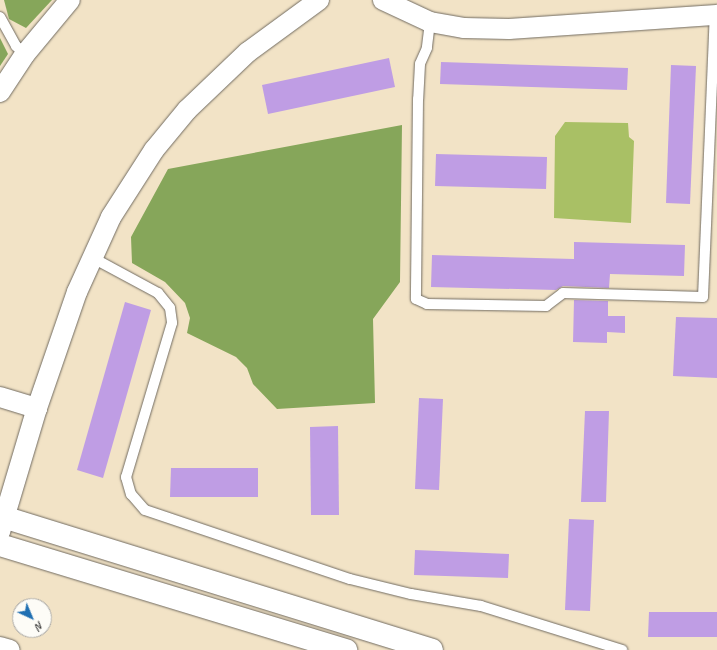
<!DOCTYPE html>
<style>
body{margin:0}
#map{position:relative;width:717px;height:650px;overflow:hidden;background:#f2e3c6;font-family:Caveat,sans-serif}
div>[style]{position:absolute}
.green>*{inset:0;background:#a9c065}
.forest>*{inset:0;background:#86a65a}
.building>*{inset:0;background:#bf9de4}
.roads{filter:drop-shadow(0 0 1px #716b61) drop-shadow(0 0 1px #716b61)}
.service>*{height:10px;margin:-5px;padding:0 5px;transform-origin:5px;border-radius:5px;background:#fff}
.minor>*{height:20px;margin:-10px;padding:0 10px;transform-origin:10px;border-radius:10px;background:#fff}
.tertiary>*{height:22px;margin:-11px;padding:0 11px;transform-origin:11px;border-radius:11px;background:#fff}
span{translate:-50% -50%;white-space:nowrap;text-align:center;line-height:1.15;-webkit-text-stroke:4px #fdfcf7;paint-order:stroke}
.north{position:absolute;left:12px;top:598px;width:40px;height:40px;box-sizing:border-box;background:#fdfcf7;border:1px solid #a9a8a5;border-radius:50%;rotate:136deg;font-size:11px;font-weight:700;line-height:16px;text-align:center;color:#2b2b2b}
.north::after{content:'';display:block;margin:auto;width:14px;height:18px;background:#1f6fb2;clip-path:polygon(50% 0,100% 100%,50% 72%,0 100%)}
</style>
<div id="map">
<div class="green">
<div style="clip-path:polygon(565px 122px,628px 123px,629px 137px,634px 141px,631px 223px,554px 218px,555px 136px)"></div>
</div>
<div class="forest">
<div style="clip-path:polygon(4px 0,52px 0,26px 28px,9px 19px)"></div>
<div style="clip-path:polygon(0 38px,8px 54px,0 66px)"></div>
<div style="clip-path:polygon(402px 125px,400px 282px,373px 319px,375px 403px,277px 409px,253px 384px,247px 368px,236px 357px,187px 333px,190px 318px,185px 303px,165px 282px,132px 263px,131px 237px,168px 169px)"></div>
</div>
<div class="building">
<div style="clip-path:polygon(389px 58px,395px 87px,268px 114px,262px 85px)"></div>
<div style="clip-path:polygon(441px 62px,628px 68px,627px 90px,440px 84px)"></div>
<div style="clip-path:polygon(671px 65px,696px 66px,690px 204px,666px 203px)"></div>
<div style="clip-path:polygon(436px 154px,547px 157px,546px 189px,435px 186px)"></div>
<div style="clip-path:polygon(574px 242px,685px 245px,684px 276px,610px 274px,609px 288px,563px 286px,556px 290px,431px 287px,432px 255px,574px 259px)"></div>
<div style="clip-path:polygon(574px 300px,608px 301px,608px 316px,625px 316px,625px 333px,607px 332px,607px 343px,573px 342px)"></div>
<div style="clip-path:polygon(125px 302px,151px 310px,103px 478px,77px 470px)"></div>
<div style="clip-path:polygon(676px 317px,717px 318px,717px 378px,673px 376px)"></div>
<div style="clip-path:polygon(419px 398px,443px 399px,439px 490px,415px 489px)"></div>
<div style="clip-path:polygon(585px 411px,609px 411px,606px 502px,581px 502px)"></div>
<div style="clip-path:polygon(338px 426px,339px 515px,311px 515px,310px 427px)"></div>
<div style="clip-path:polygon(171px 468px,258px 468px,258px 497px,170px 497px)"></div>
<div style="clip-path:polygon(569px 519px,594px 520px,590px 611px,565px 610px)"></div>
<div style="clip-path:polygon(415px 550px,509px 554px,508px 578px,414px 575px)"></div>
<div style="clip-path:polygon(649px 612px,717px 612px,717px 637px,648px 637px)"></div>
</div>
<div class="roads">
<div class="service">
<div style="left:0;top:17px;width:33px;rotate:61deg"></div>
<div style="left:16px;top:46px;width:12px;rotate:42deg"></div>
<div style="left:430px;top:22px;width:26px;rotate:97deg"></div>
<div style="left:427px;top:48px;width:17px;rotate:114deg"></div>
<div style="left:420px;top:64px;width:35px;rotate:93deg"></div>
<div style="left:418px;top:99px;width:200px;rotate:90.6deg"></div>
<div style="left:416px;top:299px;width:12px;rotate:24deg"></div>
<div style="left:427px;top:304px;width:119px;rotate:1deg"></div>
<div style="left:546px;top:306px;width:21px;rotate:-37deg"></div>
<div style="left:563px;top:293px;width:140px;rotate:1.6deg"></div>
<div style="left:703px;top:297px;width:281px;rotate:-87.6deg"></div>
<div style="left:93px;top:258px;width:74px;rotate:28.3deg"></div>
<div style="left:158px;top:293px;width:19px;rotate:51deg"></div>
<div style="left:170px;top:308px;width:15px;rotate:82deg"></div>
<div style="left:172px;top:323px;width:161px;rotate:106.6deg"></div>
<div style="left:126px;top:477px;width:18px;rotate:74deg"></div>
<div style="left:131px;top:494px;width:21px;rotate:49deg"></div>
<div style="left:145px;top:510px;width:216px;rotate:18.6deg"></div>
<div style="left:350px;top:579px;width:63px;rotate:13.8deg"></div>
<div style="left:411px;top:594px;width:71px;rotate:9.7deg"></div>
<div style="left:481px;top:606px;width:148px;rotate:17.3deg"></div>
</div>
<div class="minor">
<div style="left:383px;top:0;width:52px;rotate:25.1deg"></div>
<div style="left:430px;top:22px;width:35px;rotate:10deg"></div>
<div style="left:464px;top:28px;width:45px;rotate:1.3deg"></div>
<div style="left:509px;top:29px;width:208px;rotate:-3.9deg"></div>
<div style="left:0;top:92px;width:45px;rotate:-56.7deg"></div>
<div style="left:25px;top:54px;width:70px;rotate:-50.2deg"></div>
<div style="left:0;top:397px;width:39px;rotate:17deg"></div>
<div style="left:0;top:532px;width:129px;rotate:-73.4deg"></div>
<div style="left:37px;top:408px;width:123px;rotate:-71deg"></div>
<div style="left:77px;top:292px;width:82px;rotate:-65.6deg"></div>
<div style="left:111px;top:217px;width:80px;rotate:-57.3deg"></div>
<div style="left:154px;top:150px;width:52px;rotate:-50.5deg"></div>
<div style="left:187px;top:110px;width:84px;rotate:-43.6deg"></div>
<div style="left:248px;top:52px;width:88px;rotate:-36.2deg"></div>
<div style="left:0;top:647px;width:10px;rotate:17deg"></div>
</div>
<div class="tertiary">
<div style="left:0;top:516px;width:452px;rotate:17.2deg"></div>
<div style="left:0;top:545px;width:362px;rotate:16.9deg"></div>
</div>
</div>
<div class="north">N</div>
</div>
